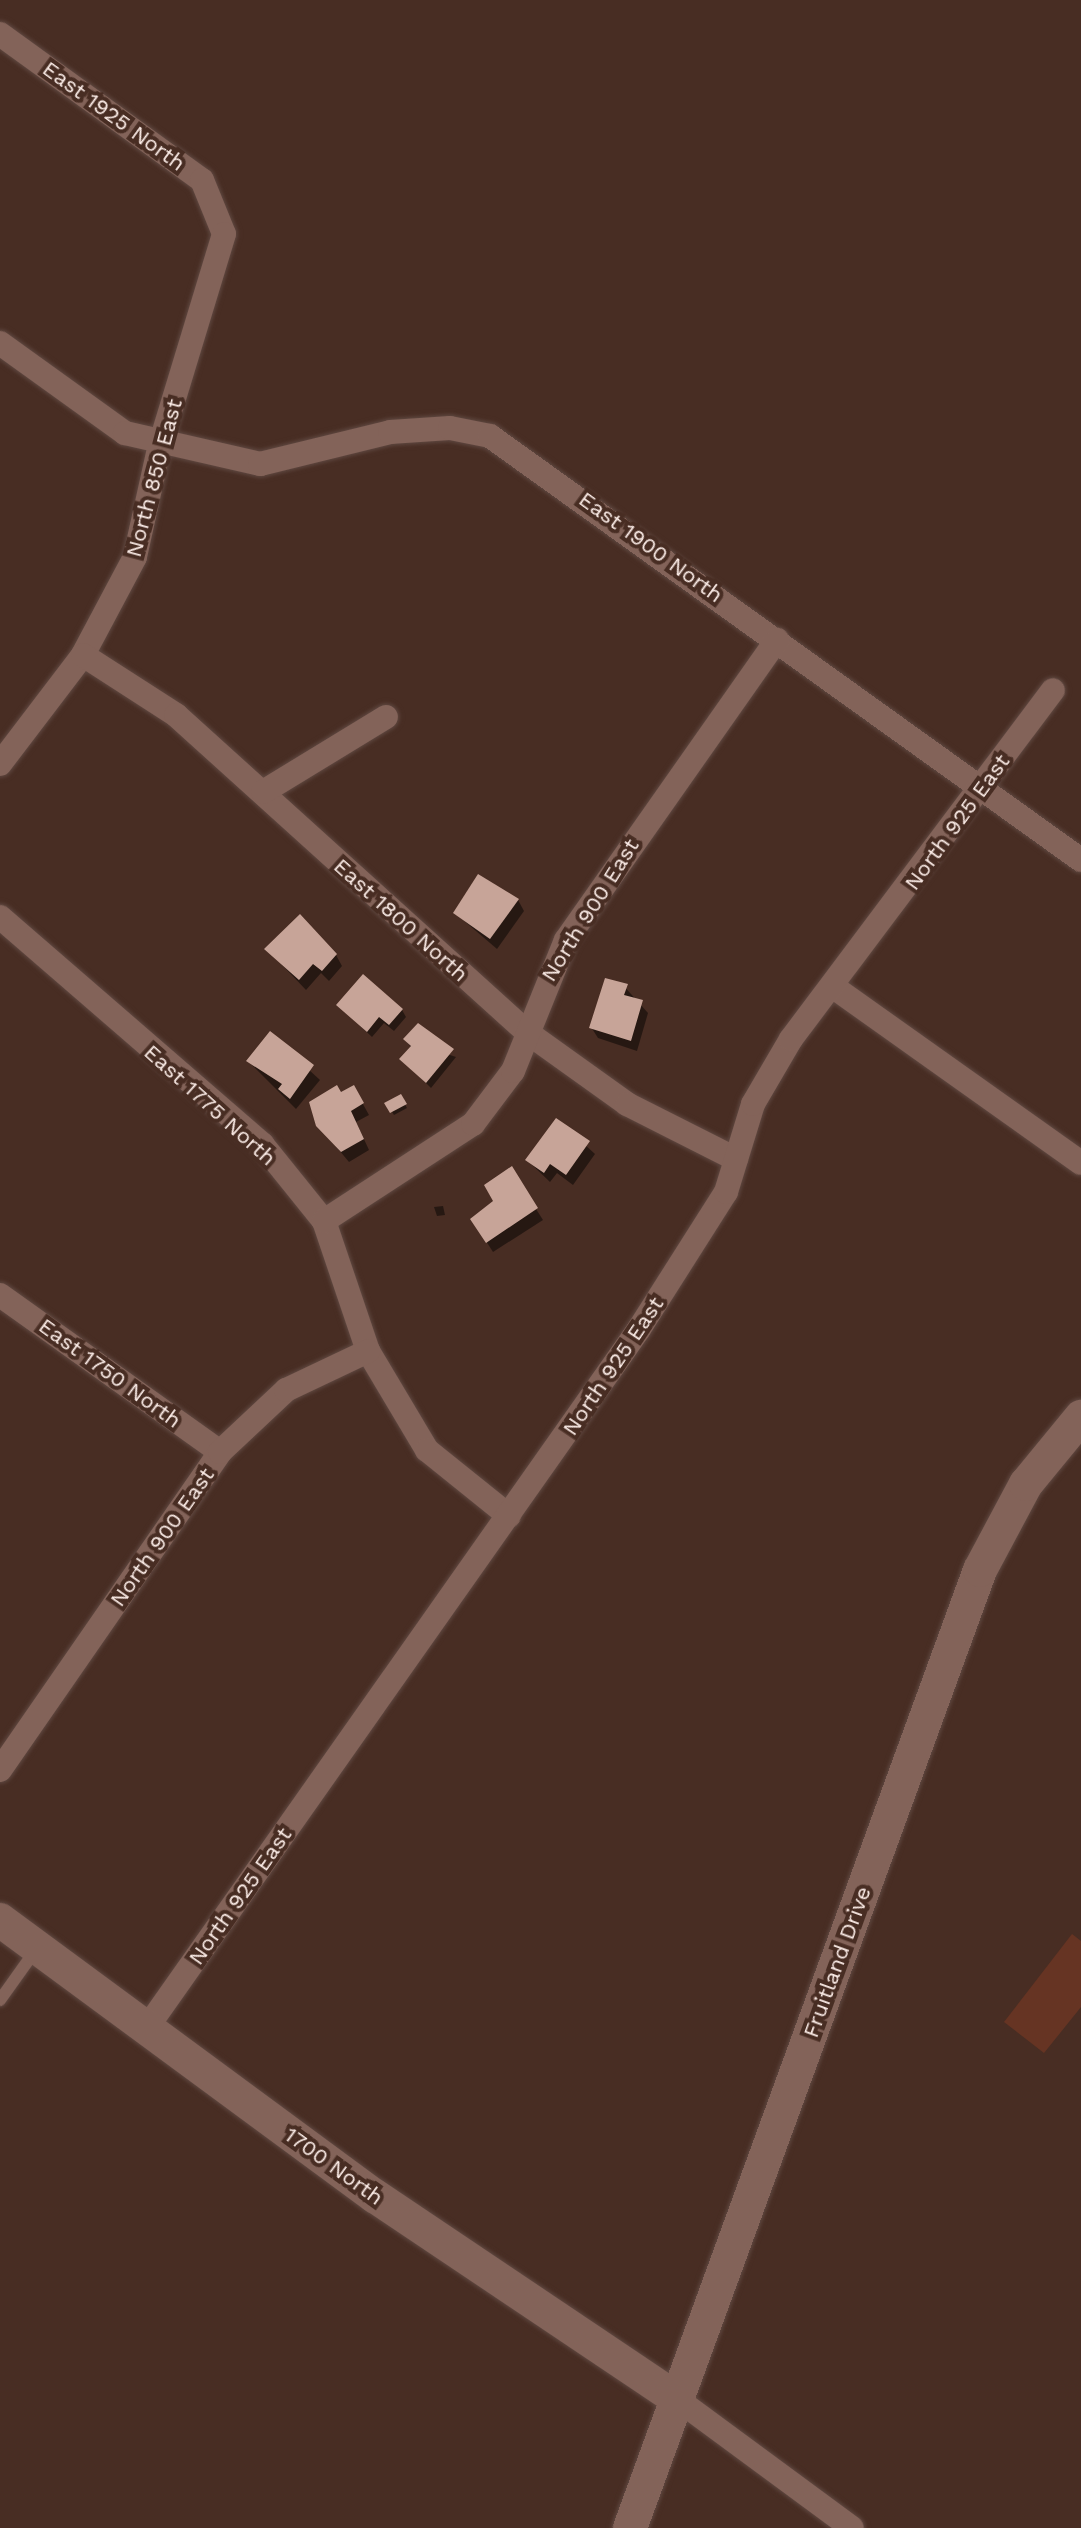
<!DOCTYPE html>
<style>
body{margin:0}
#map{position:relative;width:1081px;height:2528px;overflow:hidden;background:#482d23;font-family:"Work Sans",sans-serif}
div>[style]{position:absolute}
.green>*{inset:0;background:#663423}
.shadow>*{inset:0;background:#0007}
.building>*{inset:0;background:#c7a498}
.roads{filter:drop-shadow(0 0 2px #5f4841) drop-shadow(0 0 2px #5f4841)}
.lane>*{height:12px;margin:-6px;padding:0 6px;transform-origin:6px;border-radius:6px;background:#836359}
.street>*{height:24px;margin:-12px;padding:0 12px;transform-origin:12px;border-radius:12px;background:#836359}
.secondary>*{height:34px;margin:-17px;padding:0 17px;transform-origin:17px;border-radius:17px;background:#836359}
span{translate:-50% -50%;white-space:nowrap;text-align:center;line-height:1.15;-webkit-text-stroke:8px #482d23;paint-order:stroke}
.street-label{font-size:22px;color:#fcede8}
</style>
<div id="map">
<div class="green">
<div style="clip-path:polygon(1072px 1934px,1081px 1941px,1081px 2007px,1044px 2053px,1004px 2022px)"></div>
</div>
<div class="shadow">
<div style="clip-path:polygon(518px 900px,524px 911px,497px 949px,455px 913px)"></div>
<div style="clip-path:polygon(267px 949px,336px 955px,342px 966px,329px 981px,321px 973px,306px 990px)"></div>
<div style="clip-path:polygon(622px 984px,648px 1013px,637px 1051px,598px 1038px,591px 1027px)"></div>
<div style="clip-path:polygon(338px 1005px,402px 1010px,406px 1017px,394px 1031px,384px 1023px,372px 1037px)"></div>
<div style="clip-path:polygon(270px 1034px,320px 1080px,296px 1109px,248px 1061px)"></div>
<div style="clip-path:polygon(405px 1040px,456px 1057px,431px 1088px,402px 1059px,412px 1048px)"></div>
<div style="clip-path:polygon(354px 1088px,369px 1115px,356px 1122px,369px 1150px,349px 1162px,318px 1125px)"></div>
<div style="clip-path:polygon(400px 1096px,407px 1108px,394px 1115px,387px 1104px)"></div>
<div style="clip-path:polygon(560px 1122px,595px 1154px,573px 1185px,557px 1173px,550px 1182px,527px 1160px)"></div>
<div style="clip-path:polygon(443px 1206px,445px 1215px,437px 1216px,434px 1207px)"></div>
<div style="clip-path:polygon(536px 1209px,543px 1220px,493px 1252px,479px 1230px)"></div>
</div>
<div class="building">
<div style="clip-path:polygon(478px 874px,519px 899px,490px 939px,453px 913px)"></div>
<div style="clip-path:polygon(300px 914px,337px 954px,322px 971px,313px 964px,299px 980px,264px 949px)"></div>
<div style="clip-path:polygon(363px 974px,403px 1009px,389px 1025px,379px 1017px,367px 1032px,336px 1005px)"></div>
<div style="clip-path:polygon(605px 978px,628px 984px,624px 995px,643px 1000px,631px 1041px,589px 1028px)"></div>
<div style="clip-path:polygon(418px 1023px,454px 1049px,426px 1083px,399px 1059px,411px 1046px,403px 1039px)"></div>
<div style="clip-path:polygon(270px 1031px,314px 1065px,290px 1099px,278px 1089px,282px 1084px,246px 1061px)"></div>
<div style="clip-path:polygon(337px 1085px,341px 1092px,354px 1085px,364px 1103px,351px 1111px,364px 1139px,341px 1152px,316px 1126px,309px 1102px)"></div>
<div style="clip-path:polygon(401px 1094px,407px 1104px,390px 1113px,384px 1103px)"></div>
<div style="clip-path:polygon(556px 1118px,590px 1141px,566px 1175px,550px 1164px,544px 1173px,525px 1160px)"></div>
<div style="clip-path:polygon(512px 1166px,538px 1208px,486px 1243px,470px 1219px,493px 1201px,484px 1185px)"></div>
</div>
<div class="roads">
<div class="lane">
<div style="left:0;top:2000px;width:60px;rotate:-54.5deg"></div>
</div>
<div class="street">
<div style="left:0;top:34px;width:249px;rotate:35.9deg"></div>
<div style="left:202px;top:180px;width:58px;rotate:67.8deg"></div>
<div style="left:224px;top:234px;width:220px;rotate:106.9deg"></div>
<div style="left:160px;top:444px;width:116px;rotate:102.5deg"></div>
<div style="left:135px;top:557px;width:111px;rotate:118deg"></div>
<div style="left:83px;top:655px;width:137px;rotate:127.3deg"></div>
<div style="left:0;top:343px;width:154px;rotate:35.8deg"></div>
<div style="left:125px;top:433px;width:139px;rotate:12.9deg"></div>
<div style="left:260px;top:464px;width:134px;rotate:-13.8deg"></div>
<div style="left:390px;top:432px;width:60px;rotate:-3.8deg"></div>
<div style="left:450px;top:428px;width:41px;rotate:11.3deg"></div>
<div style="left:490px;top:436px;width:727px;rotate:35.66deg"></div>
<div style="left:83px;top:655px;width:111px;rotate:32.8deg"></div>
<div style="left:176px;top:715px;width:474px;rotate:42.1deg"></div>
<div style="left:528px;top:1033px;width:122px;rotate:35.6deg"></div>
<div style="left:627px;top:1104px;width:122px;rotate:26.8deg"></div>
<div style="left:263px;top:792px;width:144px;rotate:-31.4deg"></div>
<div style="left:0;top:917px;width:347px;rotate:40.9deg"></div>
<div style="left:262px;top:1144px;width:99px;rotate:51.2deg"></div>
<div style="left:324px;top:1221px;width:137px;rotate:71.3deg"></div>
<div style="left:368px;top:1351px;width:115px;rotate:59.2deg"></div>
<div style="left:427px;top:1450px;width:105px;rotate:38.8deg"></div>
<div style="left:832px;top:986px;width:305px;rotate:35.4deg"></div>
<div style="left:324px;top:1221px;width:178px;rotate:-33.1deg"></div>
<div style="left:473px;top:1124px;width:66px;rotate:-53deg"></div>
<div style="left:513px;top:1071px;width:141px;rotate:-68deg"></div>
<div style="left:566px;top:940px;width:367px;rotate:-54.9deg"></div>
<div style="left:0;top:1295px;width:270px;rotate:35.5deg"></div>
<div style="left:0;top:1770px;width:387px;rotate:-55.3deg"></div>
<div style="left:220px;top:1452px;width:91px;rotate:-43.2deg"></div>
<div style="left:286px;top:1390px;width:91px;rotate:-25.4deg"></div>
<div style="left:146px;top:2029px;width:856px;rotate:-54.84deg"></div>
<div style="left:639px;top:1329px;width:162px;rotate:-57.6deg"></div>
<div style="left:726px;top:1192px;width:92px;rotate:-72.9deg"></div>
<div style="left:753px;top:1104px;width:75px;rotate:-59.7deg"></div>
<div style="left:791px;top:1039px;width:436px;rotate:-53.1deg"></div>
<div style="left:677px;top:2399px;width:217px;rotate:36.4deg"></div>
</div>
<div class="secondary">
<div style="left:0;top:1920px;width:466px;rotate:36.4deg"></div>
<div style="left:375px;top:2196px;width:364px;rotate:33.9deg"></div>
<div style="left:630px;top:2528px;width:1020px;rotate:-69.93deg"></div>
<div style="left:980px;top:1570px;width:98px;rotate:-61.9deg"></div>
<div style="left:1026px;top:1484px;width:87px;rotate:-50.6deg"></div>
</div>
</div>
<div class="street-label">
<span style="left:114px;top:116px;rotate:36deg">East 1925 North</span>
<span style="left:154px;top:478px;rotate:-75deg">North 850 East</span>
<span style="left:651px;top:547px;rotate:36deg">East 1900 North</span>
<span style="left:957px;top:822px;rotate:-54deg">North 925 East</span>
<span style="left:590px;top:910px;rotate:-58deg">North 900 East</span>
<span style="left:401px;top:920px;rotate:42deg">East 1800 North</span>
<span style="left:210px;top:1105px;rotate:42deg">East 1775 North</span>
<span style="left:613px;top:1366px;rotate:-56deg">North 925 East</span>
<span style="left:110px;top:1373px;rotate:36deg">East 1750 North</span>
<span style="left:162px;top:1537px;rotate:-55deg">North 900 East</span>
<span style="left:240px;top:1896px;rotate:-55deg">North 925 East</span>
<span style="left:837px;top:1962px;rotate:-70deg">Fruitland Drive</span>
<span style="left:334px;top:2166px;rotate:36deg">1700 North</span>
</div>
</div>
